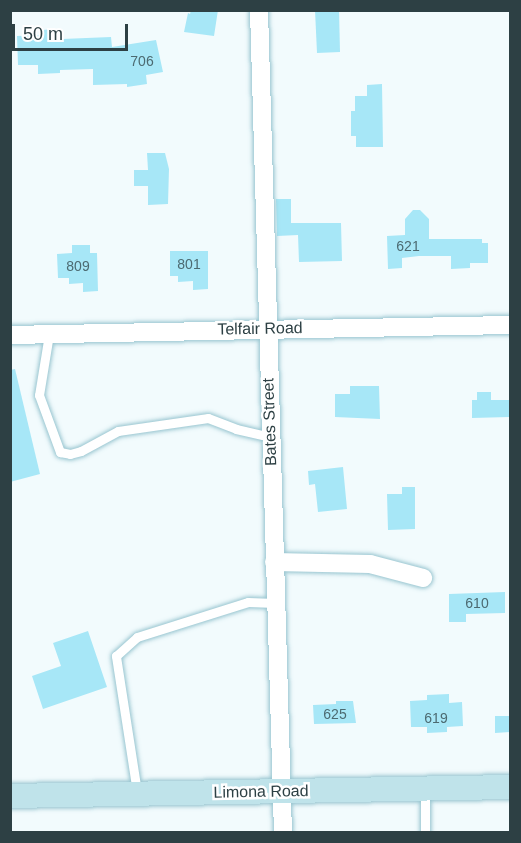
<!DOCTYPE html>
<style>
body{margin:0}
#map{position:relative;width:521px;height:843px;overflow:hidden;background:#f2fbfd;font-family:Helvetica,sans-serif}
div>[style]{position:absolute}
.building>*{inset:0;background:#a7e7f7}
.roads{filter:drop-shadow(0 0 2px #98c5d0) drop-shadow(0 0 2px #98c5d0)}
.lane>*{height:9px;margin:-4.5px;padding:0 4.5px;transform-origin:4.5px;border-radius:4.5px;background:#fff}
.street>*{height:18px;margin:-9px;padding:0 9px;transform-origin:9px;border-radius:9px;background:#fff}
.secondary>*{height:24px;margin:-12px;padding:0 12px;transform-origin:12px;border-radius:12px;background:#bfe3ea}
span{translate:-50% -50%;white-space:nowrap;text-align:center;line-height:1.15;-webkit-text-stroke:5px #fff;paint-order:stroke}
.number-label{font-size:14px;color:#4c6a71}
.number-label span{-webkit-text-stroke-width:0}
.street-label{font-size:16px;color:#2d4044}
.frame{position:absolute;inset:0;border:12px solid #2d4044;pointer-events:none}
.scale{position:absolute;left:12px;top:24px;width:116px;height:27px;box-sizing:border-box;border:3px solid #2d4044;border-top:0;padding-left:8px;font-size:18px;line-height:21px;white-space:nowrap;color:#2d4044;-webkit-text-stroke:4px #fff;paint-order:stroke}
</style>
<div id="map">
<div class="building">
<div style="clip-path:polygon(191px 10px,218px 10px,214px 36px,184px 32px,188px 13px,190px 14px)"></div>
<div style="clip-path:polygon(315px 10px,339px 10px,340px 52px,317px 53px)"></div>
<div style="clip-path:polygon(56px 29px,62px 31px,62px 39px,111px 37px,112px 47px,156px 40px,163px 72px,146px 75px,147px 84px,127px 87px,127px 84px,93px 85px,93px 69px,60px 70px,60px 73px,38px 74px,38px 65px,18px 65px,17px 36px,42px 35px,42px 30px)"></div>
<div style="clip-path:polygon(382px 84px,383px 147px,356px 147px,356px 136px,351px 136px,351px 111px,355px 111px,355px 96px,367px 96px,367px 85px)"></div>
<div style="clip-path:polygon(147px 153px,165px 153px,169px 169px,168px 204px,148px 205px,148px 186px,134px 186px,134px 170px,148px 170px)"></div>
<div style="clip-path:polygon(276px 199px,291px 199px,291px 223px,341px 223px,342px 261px,299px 262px,298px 235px,277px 236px)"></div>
<div style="clip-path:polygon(413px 210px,420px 210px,429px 219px,429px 239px,482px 239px,482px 243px,488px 243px,488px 263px,470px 263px,470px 268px,451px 269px,451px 256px,419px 256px,402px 258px,402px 268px,388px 269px,387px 236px,405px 235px,405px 219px)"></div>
<div style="clip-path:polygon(72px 245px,90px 245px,90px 253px,97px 253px,98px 291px,83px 292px,83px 283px,69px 284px,69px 278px,58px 278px,57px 254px,72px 253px)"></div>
<div style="clip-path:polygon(170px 251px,208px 251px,208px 289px,193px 290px,193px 281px,178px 282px,178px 276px,170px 276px)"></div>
<div style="clip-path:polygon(15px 369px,40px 474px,10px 482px,10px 370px)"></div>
<div style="clip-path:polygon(350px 386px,379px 386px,380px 419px,335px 417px,335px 394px,350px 394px)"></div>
<div style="clip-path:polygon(477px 392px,491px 392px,491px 400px,509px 400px,509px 417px,472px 418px,472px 400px,477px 400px)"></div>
<div style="clip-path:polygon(343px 467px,347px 509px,318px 512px,315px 484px,309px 485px,308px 471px)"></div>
<div style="clip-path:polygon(402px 487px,415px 487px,415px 529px,388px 530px,387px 494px,402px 494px)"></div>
<div style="clip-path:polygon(505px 592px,505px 613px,466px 614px,466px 622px,449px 622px,449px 594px)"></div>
<div style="clip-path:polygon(88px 631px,107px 687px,43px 709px,32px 676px,61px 666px,53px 643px)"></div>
<div style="clip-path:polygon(449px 694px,449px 703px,462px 702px,463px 726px,447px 727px,447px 732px,427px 733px,427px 727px,411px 727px,410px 701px,427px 700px,427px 695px)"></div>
<div style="clip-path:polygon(336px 701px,353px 701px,356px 723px,314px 724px,313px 705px,336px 704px)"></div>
<div style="clip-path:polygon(495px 716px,510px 716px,510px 732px,495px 733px)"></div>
</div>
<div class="roads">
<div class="lane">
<div style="left:49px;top:334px;width:62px;rotate:99.3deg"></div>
<div style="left:39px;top:395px;width:61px;rotate:69.8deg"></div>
<div style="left:60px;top:452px;width:10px;rotate:11deg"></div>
<div style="left:70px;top:454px;width:11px;rotate:-15deg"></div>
<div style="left:81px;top:451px;width:42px;rotate:-28.4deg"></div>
<div style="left:118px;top:431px;width:91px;rotate:-8.2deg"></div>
<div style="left:208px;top:418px;width:30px;rotate:21deg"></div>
<div style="left:236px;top:429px;width:35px;rotate:13deg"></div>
<div style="left:137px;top:792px;width:138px;rotate:-98.8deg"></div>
<div style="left:116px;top:656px;width:28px;rotate:-42deg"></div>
<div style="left:137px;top:637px;width:116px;rotate:-17.5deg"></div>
<div style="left:248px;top:602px;width:27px;rotate:2deg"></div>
<div style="left:425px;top:832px;width:41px;rotate:-90deg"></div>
</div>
<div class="street">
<div style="left:259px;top:10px;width:822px;rotate:88.33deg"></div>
<div style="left:10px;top:335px;width:500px;rotate:-1.15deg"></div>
<div style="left:274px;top:562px;width:96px;rotate:1.2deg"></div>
<div style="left:370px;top:564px;width:55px;rotate:14.8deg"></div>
</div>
<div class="secondary">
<div style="left:10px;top:796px;width:500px;rotate:-1.03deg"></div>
</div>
</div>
<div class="number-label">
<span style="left:142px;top:61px">706</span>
<span style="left:408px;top:246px">621</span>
<span style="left:189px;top:264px">801</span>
<span style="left:78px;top:266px">809</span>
<span style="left:477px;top:603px">610</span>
<span style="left:335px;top:714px">625</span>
<span style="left:436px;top:718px">619</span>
</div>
<div class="street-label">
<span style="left:260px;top:329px;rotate:-1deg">Telfair Road</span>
<span style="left:270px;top:422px;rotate:-92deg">Bates Street</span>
<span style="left:261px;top:792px;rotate:-1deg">Limona Road</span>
</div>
<div class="frame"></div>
<div class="scale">50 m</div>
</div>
